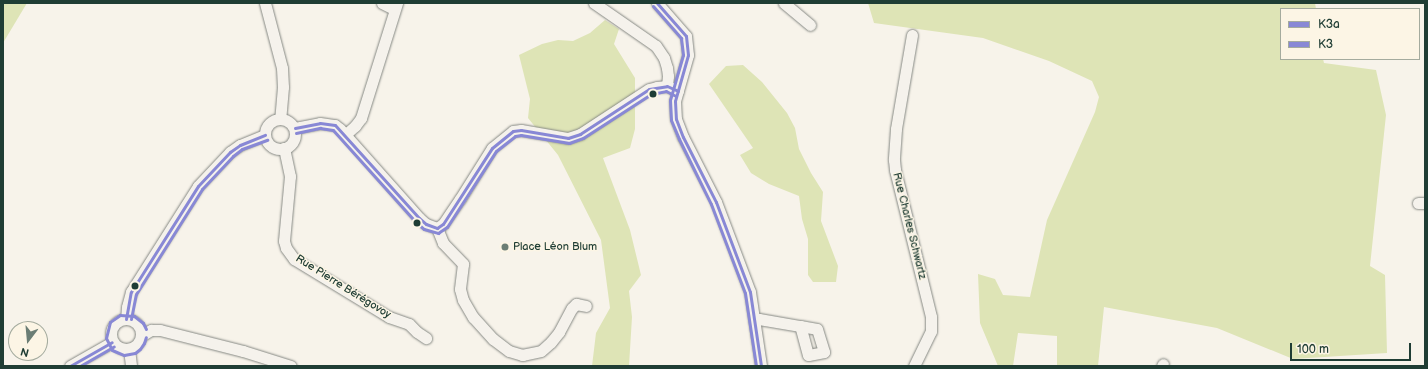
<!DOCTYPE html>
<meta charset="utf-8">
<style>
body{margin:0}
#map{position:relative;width:1428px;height:369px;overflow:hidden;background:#f7f3ea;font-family:"Balsamiq Sans",sans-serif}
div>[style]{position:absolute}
.green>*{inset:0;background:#dee4b6}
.roads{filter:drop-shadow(0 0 1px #868984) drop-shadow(0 0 1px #868984)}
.minor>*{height:11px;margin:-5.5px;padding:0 5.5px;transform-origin:5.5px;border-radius:5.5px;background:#f5f2ec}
.minor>.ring{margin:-5.5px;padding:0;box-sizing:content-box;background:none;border:11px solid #f5f2ec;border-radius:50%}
.bus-1>*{height:3px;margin:-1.5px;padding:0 1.5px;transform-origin:1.5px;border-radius:1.5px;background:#8888d5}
.bus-2>*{height:3px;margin:-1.5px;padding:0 1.5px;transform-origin:1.5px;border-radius:1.5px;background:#8888d5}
.dots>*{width:11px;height:11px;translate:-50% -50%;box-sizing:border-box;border:2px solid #fcf5e5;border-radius:50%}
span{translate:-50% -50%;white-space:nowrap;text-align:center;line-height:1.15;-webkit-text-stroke:3px #fcf5e5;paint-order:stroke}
.street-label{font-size:11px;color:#1f3d34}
.poi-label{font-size:11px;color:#1f3d34}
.left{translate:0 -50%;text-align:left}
.frame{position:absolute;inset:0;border:4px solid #1f3d34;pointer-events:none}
.legend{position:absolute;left:1280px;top:8px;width:140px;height:52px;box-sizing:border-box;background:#fcf5e5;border:1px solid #a4ab9e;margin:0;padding:5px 7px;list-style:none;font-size:12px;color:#1f3d34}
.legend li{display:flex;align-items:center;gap:8px;height:20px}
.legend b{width:20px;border:1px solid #a4ab9e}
.north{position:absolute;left:8px;top:321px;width:40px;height:40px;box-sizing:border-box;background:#fcf5e5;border:1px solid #a4ab9e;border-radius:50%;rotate:196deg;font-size:11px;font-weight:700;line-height:16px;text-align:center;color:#1f3d34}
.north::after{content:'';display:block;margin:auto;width:14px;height:18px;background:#6b7d74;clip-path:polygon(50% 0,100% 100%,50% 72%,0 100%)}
.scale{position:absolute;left:1290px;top:343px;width:121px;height:18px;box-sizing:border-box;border:2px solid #1f3d34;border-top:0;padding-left:5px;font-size:12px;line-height:14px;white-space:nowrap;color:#1f3d34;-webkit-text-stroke:3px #fcf5e5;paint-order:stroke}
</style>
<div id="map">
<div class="green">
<div style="clip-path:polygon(3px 3px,27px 3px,3px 43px)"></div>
<div style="clip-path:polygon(868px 3px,1315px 3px,1316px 9px,1281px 9px,1281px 59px,1323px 59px,1324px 63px,1376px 70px,1386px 115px,1370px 266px,1385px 275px,1387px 353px,1293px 359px,1217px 328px,1104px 307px,1098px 366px,1057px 366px,1057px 336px,1018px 333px,1013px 366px,998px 366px,980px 323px,978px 274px,995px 279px,1003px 295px,1030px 297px,1047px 220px,1095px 112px,1099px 97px,1092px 81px,1049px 61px,983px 38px,874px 23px)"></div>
<div style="clip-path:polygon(605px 20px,619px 29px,614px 44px,635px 78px,635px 129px,630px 148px,603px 158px,630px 230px,641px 275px,629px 291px,632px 317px,629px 366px,592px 366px,596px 333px,610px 308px,601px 240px,558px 155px,528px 118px,530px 99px,519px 55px,542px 44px,558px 40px,573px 41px,590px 33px)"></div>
<div style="clip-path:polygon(743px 65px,762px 82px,787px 113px,795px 128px,799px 149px,811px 173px,823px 192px,821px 221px,838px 266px,836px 282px,813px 282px,808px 275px,808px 239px,802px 219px,799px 196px,769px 184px,751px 173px,740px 155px,753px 148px,709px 84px,726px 66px)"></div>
</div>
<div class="roads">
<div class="minor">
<div style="left:265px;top:3px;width:67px;rotate:75.3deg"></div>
<div style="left:282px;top:68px;width:19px;rotate:87deg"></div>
<div style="left:283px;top:87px;width:32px;rotate:95deg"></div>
<div style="left:382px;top:3px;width:13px;rotate:27deg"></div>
<div style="left:594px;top:3px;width:75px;rotate:34.7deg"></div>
<div style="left:656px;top:46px;width:14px;rotate:56deg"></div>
<div style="left:664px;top:58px;width:10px;rotate:73deg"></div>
<div style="left:667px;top:68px;width:8px;rotate:83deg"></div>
<div style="left:668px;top:76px;width:10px;rotate:96deg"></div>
<div style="left:657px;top:3px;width:44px;rotate:48.7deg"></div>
<div style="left:686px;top:36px;width:19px;rotate:84deg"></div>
<div style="left:688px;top:55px;width:48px;rotate:105.8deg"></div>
<div style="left:675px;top:101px;width:18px;rotate:87deg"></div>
<div style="left:676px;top:119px;width:19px;rotate:69deg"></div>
<div style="left:683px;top:137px;width:73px;rotate:63.1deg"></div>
<div style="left:716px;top:202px;width:96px;rotate:69.3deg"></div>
<div style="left:750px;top:292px;width:75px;rotate:81.5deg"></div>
<div style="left:784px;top:3px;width:34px;rotate:40deg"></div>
<div style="left:912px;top:35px;width:95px;rotate:99.7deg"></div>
<div style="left:896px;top:129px;width:31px;rotate:94deg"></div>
<div style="left:894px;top:160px;width:10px;rotate:84deg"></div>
<div style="left:895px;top:170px;width:151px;rotate:76.2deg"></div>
<div style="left:931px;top:317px;width:14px;rotate:90deg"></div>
<div style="left:931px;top:331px;width:39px;rotate:116deg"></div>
<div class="ring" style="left:265px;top:119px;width:19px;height:19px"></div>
<div style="left:295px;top:128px;width:25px;rotate:-11deg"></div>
<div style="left:320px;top:123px;width:15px;rotate:8deg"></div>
<div style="left:335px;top:125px;width:6px;rotate:39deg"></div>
<div style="left:340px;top:129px;width:119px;rotate:48.4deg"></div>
<div style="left:419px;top:218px;width:9px;rotate:41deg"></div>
<div style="left:426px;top:224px;width:12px;rotate:20deg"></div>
<div style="left:437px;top:228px;width:7px;rotate:-34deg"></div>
<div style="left:443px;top:224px;width:30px;rotate:-56deg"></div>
<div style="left:460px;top:199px;width:60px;rotate:-57.9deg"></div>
<div style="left:492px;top:148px;width:27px;rotate:-39deg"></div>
<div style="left:513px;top:131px;width:8px;rotate:-7deg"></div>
<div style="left:521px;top:130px;width:48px;rotate:9.7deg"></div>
<div style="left:568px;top:138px;width:13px;rotate:-18deg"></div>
<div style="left:580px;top:134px;width:82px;rotate:-33.1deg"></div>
<div style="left:649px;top:89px;width:8px;rotate:-14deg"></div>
<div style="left:657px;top:87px;width:10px;rotate:-6deg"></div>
<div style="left:667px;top:86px;width:12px;rotate:24deg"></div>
<div style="left:346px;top:134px;width:12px;rotate:-42deg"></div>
<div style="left:355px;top:126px;width:10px;rotate:-53deg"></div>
<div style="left:361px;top:118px;width:121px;rotate:-72.6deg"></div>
<div style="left:284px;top:148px;width:29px;rotate:78deg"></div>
<div style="left:290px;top:176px;width:65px;rotate:95.3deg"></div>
<div style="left:284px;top:241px;width:7px;rotate:74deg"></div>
<div style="left:286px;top:248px;width:14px;rotate:54deg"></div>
<div style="left:294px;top:259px;width:111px;rotate:31.4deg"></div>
<div style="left:389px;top:317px;width:21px;rotate:19deg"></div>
<div style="left:409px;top:324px;width:11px;rotate:45deg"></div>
<div style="left:417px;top:332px;width:11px;rotate:34deg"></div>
<div style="left:1418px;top:203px;width:7px"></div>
<div style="left:437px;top:228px;width:16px;rotate:68deg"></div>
<div style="left:443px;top:243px;width:29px;rotate:46deg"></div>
<div style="left:463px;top:264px;width:25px;rotate:97deg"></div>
<div style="left:460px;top:289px;width:11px;rotate:75deg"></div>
<div style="left:463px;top:300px;width:20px;rotate:60deg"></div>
<div style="left:473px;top:317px;width:30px;rotate:48deg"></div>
<div style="left:493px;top:339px;width:20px;rotate:37deg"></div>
<div style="left:509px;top:351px;width:14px;rotate:17deg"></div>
<div style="left:522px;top:355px;width:19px;rotate:-12deg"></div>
<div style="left:541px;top:351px;width:13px;rotate:-42deg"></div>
<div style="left:551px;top:342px;width:13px;rotate:-51deg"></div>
<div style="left:559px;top:332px;width:27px;rotate:-62deg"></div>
<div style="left:572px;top:308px;width:6px;rotate:-45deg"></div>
<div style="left:576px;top:304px;width:10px;rotate:11deg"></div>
<div class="ring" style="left:111px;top:319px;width:19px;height:19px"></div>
<div style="left:126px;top:319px;width:12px;rotate:-85deg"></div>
<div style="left:127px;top:307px;width:16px;rotate:-75deg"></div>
<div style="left:131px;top:292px;width:125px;rotate:-57.7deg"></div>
<div style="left:198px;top:186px;width:47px;rotate:-46.7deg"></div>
<div style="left:230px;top:152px;width:12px;rotate:-35deg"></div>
<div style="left:240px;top:145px;width:27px;rotate:-22deg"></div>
<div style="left:754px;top:319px;width:5px"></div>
<div style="left:759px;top:319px;width:42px;rotate:9.7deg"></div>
<div style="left:800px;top:326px;width:17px;rotate:10deg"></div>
<div style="left:817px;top:329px;width:24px;rotate:73deg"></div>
<div style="left:824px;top:352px;width:16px;rotate:169deg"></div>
<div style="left:808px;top:355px;width:30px;rotate:-105deg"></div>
<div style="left:141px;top:336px;width:12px;rotate:-31deg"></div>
<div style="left:151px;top:330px;width:9px"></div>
<div style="left:160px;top:330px;width:86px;rotate:14.2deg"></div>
<div style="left:243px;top:351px;width:50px;rotate:17.4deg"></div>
<div style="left:129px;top:349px;width:17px;rotate:83deg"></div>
<div style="left:70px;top:366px;width:48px;rotate:-29.7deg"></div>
<div style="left:1162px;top:366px;width:2px;rotate:-63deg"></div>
</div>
</div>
<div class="bus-1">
<div style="left:657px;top:3px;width:44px;rotate:48.7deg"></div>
<div style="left:686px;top:36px;width:19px;rotate:84deg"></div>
<div style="left:688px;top:55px;width:48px;rotate:105.8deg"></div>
<div style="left:675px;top:101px;width:18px;rotate:87deg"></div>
<div style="left:676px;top:119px;width:19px;rotate:69deg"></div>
<div style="left:683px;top:137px;width:73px;rotate:63.1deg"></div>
<div style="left:716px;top:202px;width:96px;rotate:69.3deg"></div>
<div style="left:750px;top:292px;width:75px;rotate:81.5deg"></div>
<div style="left:295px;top:128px;width:25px;rotate:-11deg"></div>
<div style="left:320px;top:123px;width:15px;rotate:8deg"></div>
<div style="left:335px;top:125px;width:125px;rotate:47.9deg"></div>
<div style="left:419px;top:218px;width:9px;rotate:41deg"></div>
<div style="left:426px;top:224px;width:12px;rotate:20deg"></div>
<div style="left:437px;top:228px;width:7px;rotate:-34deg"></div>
<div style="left:443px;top:224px;width:90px;rotate:-57.2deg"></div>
<div style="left:492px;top:148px;width:27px;rotate:-39deg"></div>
<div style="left:513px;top:131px;width:8px;rotate:-7deg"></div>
<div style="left:521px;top:130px;width:48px;rotate:9.7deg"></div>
<div style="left:568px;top:138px;width:13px;rotate:-18deg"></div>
<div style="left:580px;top:134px;width:82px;rotate:-33.1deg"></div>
<div style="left:649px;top:89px;width:18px;rotate:-9deg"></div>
<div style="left:667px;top:86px;width:12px;rotate:24deg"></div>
<div style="left:126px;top:319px;width:27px;rotate:-80deg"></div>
<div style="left:131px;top:292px;width:125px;rotate:-57.7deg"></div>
<div style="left:198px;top:186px;width:47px;rotate:-46.7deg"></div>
<div style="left:230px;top:152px;width:12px;rotate:-35deg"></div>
<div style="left:240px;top:145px;width:27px;rotate:-22deg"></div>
<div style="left:70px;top:366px;width:48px;rotate:-29.7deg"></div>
</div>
<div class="bus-2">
<div style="left:653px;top:6px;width:43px;rotate:48.8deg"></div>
<div style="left:681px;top:38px;width:17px;rotate:83deg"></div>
<div style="left:683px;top:55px;width:47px;rotate:106.1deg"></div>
<div style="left:670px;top:100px;width:20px;rotate:87deg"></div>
<div style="left:671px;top:120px;width:21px;rotate:67deg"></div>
<div style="left:679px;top:139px;width:72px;rotate:63.8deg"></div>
<div style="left:711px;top:204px;width:95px;rotate:69.1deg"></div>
<div style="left:745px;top:293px;width:74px;rotate:81.4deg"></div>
<div style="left:296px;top:133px;width:25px;rotate:-12deg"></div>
<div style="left:320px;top:128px;width:13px;rotate:9deg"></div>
<div style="left:333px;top:130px;width:122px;rotate:48deg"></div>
<div style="left:415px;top:221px;width:12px;rotate:42deg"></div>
<div style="left:424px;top:229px;width:15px;rotate:16deg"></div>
<div style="left:438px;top:233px;width:11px;rotate:-34deg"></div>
<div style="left:447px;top:227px;width:90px;rotate:-57.2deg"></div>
<div style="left:496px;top:151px;width:24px;rotate:-38deg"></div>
<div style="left:515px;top:136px;width:6px;rotate:-9deg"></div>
<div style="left:521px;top:135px;width:49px;rotate:9.5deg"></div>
<div style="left:569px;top:143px;width:15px;rotate:-20deg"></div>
<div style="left:583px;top:138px;width:81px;rotate:-32.9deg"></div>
<div style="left:651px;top:94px;width:15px;rotate:-11deg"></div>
<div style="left:666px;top:91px;width:11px;rotate:27deg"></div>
<div style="left:131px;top:319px;width:25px;rotate:-79deg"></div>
<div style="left:136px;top:294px;width:124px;rotate:-57.8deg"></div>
<div style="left:202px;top:189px;width:45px;rotate:-46.8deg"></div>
<div style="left:233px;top:156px;width:11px;rotate:-38deg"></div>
<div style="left:242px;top:149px;width:27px;rotate:-20deg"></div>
<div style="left:146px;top:329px;width:7px;rotate:-117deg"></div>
<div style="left:143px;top:323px;width:11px;rotate:-142deg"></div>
<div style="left:134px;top:316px;width:14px;rotate:-176deg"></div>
<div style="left:120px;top:315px;width:12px;rotate:145deg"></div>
<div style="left:110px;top:322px;width:16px;rotate:104deg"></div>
<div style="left:106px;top:338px;width:13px;rotate:63deg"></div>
<div style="left:112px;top:350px;width:13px;rotate:23deg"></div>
<div style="left:124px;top:355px;width:11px;rotate:-10deg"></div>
<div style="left:135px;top:353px;width:6px;rotate:-39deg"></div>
<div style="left:140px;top:349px;width:7px;rotate:-56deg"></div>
<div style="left:144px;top:343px;width:6px;rotate:-72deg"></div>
<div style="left:80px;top:366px;width:39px;rotate:-30deg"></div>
</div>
<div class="dots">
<div style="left:653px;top:94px;background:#1f3d34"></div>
<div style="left:417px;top:223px;background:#1f3d34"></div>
<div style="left:505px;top:247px;background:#6b7d74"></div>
<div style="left:135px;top:286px;background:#1f3d34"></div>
</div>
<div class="street-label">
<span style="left:909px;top:226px;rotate:76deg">Rue Charles Schwartz</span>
<span style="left:343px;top:287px;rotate:32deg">Rue Pierre Bérégovoy</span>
</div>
<div class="poi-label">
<span class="left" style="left:513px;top:247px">Place Léon Blum</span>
</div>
<div class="frame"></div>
<ul class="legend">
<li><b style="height:5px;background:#8888d5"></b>K3a</li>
<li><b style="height:5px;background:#8888d5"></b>K3</li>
</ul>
<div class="north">N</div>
<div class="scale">100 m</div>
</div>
